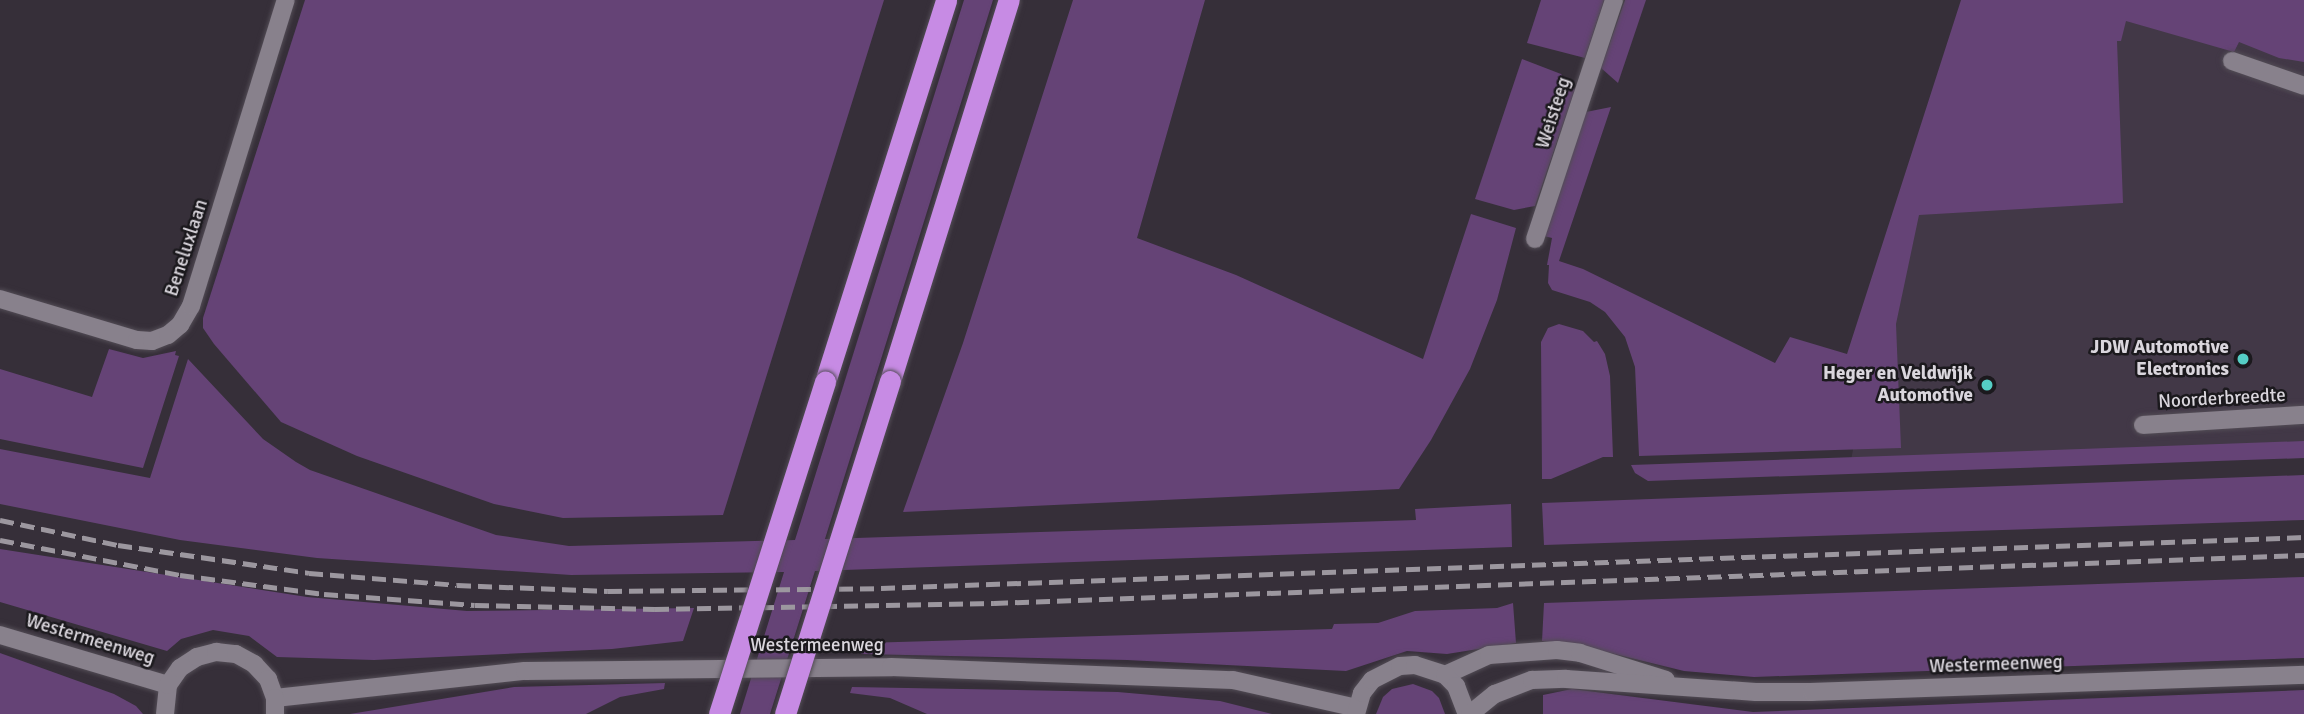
<!DOCTYPE html>
<style>
body{margin:0}
#map{position:relative;width:2304px;height:714px;overflow:hidden;background:#362f39;font-family:Signika,sans-serif}
div>[style]{position:absolute}
.built>*{inset:0;background:#423847}
.green>*{inset:0;background:#654376}
.roads{filter:drop-shadow(0 0 2px #524c55) drop-shadow(0 0 2px #524c55)}
.minor>*{height:18px;margin:-9px;padding:0 9px;transform-origin:9px;border-radius:9px;background:#88818c}
.highway>*{height:21px;margin:-10.5px;padding:0 10.5px;transform-origin:10.5px;border-radius:10.5px;background:#c78be4}
.rail>*{height:5px;margin-top:-2.5px;transform-origin:0;background:repeating-linear-gradient(90deg,#9c979f 0 14px,transparent 0 21px)}
.bridges{filter:drop-shadow(0 0 2px #524c55) drop-shadow(0 0 2px #524c55)}
.highway-bridge>*{height:21px;margin:-10.5px;padding:0 10.5px;transform-origin:10.5px;border-radius:10.5px;background:#c78be4}
.dots>*{width:19px;height:19px;translate:-50% -50%;box-sizing:border-box;border:4px solid #1b191d;border-radius:50%}
span{translate:-50% -50%;white-space:nowrap;text-align:center;line-height:1.15;-webkit-text-stroke:5px #1b191d;paint-order:stroke}
.street-label{font-size:19px;color:#dad6dd}
.poi-label{font-size:19px;color:#dad6dd;font-weight:700}
.right{translate:-100% -50%;text-align:right}
</style>
<div id="map">
<div class="built">
<div style="clip-path:polygon(1972px 0,2304px 31px,2304px 451px,1850px 466px,1879px 306px)"></div>
</div>
<div class="green">
<div style="clip-path:polygon(305px 0,884px 0,723px 515px,563px 518px,494px 504px,357px 456px,281px 422px,214px 344px,203px 328px,203px 318px)"></div>
<div style="clip-path:polygon(964px 0,993px 0,825px 539px,1416px 520px,1415px 509px,1511px 504px,1512px 547px,815px 571px,770px 714px,740px 714px,784px 572px,571px 575px,317px 558px,180px 540px,0 504px,0 449px,150px 478px,188px 359px,263px 439px,296px 462px,310px 470px,496px 535px,569px 546px,795px 540px)"></div>
<div style="clip-path:polygon(1073px 0,1205px 0,1137px 238px,1236px 275px,1423px 359px,1471px 214px,1516px 228px,1497px 300px,1470px 369px,1431px 440px,1399px 489px,903px 512px,963px 343px)"></div>
<div style="clip-path:polygon(1541px 0,1604px 0,1585px 58px,1527px 43px)"></div>
<div style="clip-path:polygon(1625px 0,1646px 0,1618px 83px,1601px 68px)"></div>
<div style="clip-path:polygon(1961px 0,2304px 0,2304px 62px,2279px 58px,2239px 42px,2234px 52px,2126px 21px,2121px 41px,2117px 41px,2123px 203px,1919px 215px,1896px 324px,1901px 448px,1639px 456px,1635px 367px,1625px 337px,1605px 312px,1590px 302px,1552px 290px,1548px 283px,1549px 265px,1547px 265px,1552px 238px,1544px 236px,1586px 112px,1611px 107px,1559px 261px,1583px 269px,1775px 363px,1790px 337px,1847px 354px)"></div>
<div style="clip-path:polygon(1522px 59px,1561px 74px,1575px 89px,1535px 206px,1514px 210px,1475px 199px)"></div>
<div style="clip-path:polygon(1559px 324px,1583px 331px,1594px 342px,1597px 341px,1605px 354px,1610px 376px,1613px 457px,1603px 457px,1551px 479px,1542px 479px,1541px 342px,1548px 328px)"></div>
<div style="clip-path:polygon(109px 349px,143px 358px,176px 351px,175px 355px,179px 356px,143px 468px,0 439px,0 369px,92px 397px)"></div>
<div style="clip-path:polygon(2304px 441px,2304px 458px,1648px 481px,1635px 473px,1631px 465px)"></div>
<div style="clip-path:polygon(2304px 475px,2304px 520px,1544px 545px,1542px 503px)"></div>
<div style="clip-path:polygon(0 549px,307px 597px,467px 611px,694px 608px,683px 641px,612px 649px,374px 660px,277px 657px,249px 636px,213px 630px,181px 639px,167px 651px,0 602px)"></div>
<div style="clip-path:polygon(2304px 577px,2304px 658px,1754px 677px,1684px 671px,1582px 646px,1542px 641px,1544px 603px)"></div>
<div style="clip-path:polygon(1513px 603px,1516px 643px,1447px 654px,1407px 651px,1346px 671px,1127px 660px,861px 654px,864px 643px,1332px 629px,1334px 624px,1378px 623px,1415px 611px,1497px 608px)"></div>
<div style="clip-path:polygon(0 653px,114px 694px,136px 706px,143px 714px,0 714px)"></div>
<div style="clip-path:polygon(665px 683px,664px 689px,620px 697px,586px 714px,350px 714px,514px 687px)"></div>
<div style="clip-path:polygon(1413px 684px,1432px 691px,1439px 698px,1445px 714px,1376px 714px,1383px 697px,1392px 689px)"></div>
<div style="clip-path:polygon(852px 687px,1118px 692px,1220px 701px,1272px 714px,927px 714px,890px 698px,850px 693px)"></div>
<div style="clip-path:polygon(1572px 689px,1753px 712px,2304px 690px,2304px 714px,1543px 714px,1543px 695px)"></div>
</div>
<div class="roads">
<div class="minor">
<div style="left:2232px;top:61px;width:76px;rotate:19.1deg"></div>
<div style="left:1535px;top:239px;width:252px;rotate:-71.7deg"></div>
<div style="left:0;top:299px;width:143px;rotate:16.7deg"></div>
<div style="left:137px;top:340px;width:15px;rotate:4deg"></div>
<div style="left:152px;top:341px;width:17px;rotate:-21deg"></div>
<div style="left:168px;top:335px;width:16px;rotate:-40deg"></div>
<div style="left:180px;top:325px;width:22px;rotate:-60deg"></div>
<div style="left:191px;top:306px;width:320px;rotate:-72.8deg"></div>
<div style="left:2143px;top:425px;width:161px;rotate:-3.6deg"></div>
<div style="left:0;top:635px;width:175px;rotate:16.6deg"></div>
<div style="left:1445px;top:675px;width:48px;rotate:-24.4deg"></div>
<div style="left:1489px;top:655px;width:68px;rotate:-4.2deg"></div>
<div style="left:1557px;top:650px;width:23px;rotate:7deg"></div>
<div style="left:1580px;top:653px;width:90px;rotate:17.4deg"></div>
<div style="left:275px;top:698px;width:251px;rotate:-6.2deg"></div>
<div style="left:525px;top:671px;width:366px;rotate:-0.6deg"></div>
<div style="left:891px;top:667px;width:342px;rotate:2.2deg"></div>
<div style="left:1233px;top:680px;width:127px;rotate:12.7deg"></div>
<div style="left:165px;top:714px;width:29px;rotate:-84deg"></div>
<div style="left:168px;top:685px;width:21px;rotate:-55deg"></div>
<div style="left:180px;top:668px;width:20px;rotate:-33deg"></div>
<div style="left:197px;top:657px;width:20px;rotate:-15deg"></div>
<div style="left:216px;top:652px;width:20px;rotate:6deg"></div>
<div style="left:236px;top:654px;width:21px;rotate:29deg"></div>
<div style="left:254px;top:664px;width:21px;rotate:47deg"></div>
<div style="left:268px;top:679px;width:20px;rotate:70deg"></div>
<div style="left:275px;top:698px;width:16px;rotate:90deg"></div>
<div style="left:1356px;top:714px;width:22px;rotate:-74deg"></div>
<div style="left:1362px;top:693px;width:16px;rotate:-52deg"></div>
<div style="left:1372px;top:680px;width:31px;rotate:-27deg"></div>
<div style="left:1400px;top:666px;width:15px;rotate:-4deg"></div>
<div style="left:1415px;top:665px;width:32px;rotate:18deg"></div>
<div style="left:1445px;top:675px;width:16px;rotate:45deg"></div>
<div style="left:1456px;top:686px;width:30px;rotate:69deg"></div>
<div style="left:1470px;top:714px;width:32px;rotate:-39deg"></div>
<div style="left:1495px;top:694px;width:40px;rotate:-21deg"></div>
<div style="left:1532px;top:680px;width:34px;rotate:-2deg"></div>
<div style="left:1566px;top:679px;width:190px;rotate:3.9deg"></div>
<div style="left:1756px;top:692px;width:56px"></div>
<div style="left:1812px;top:692px;width:492px;rotate:-2deg"></div>
</div>
<div class="highway">
<div style="left:890px;top:381px;width:399px;rotate:-72.7deg"></div>
<div style="left:825px;top:382px;width:401px;rotate:-72.4deg"></div>
</div>
</div>
<div class="rail">
<div style="left:0;top:520px;width:121px;rotate:12deg"></div>
<div style="left:118px;top:545px;width:193px;rotate:8.3deg"></div>
<div style="left:309px;top:573px;width:148px;rotate:4.6deg"></div>
<div style="left:457px;top:585px;width:151px;rotate:2.3deg"></div>
<div style="left:608px;top:591px;width:273px;rotate:-0.6deg"></div>
<div style="left:881px;top:588px;width:1424px;rotate:-2.05deg"></div>
<div style="left:0;top:540px;width:183px;rotate:11deg"></div>
<div style="left:180px;top:575px;width:145px;rotate:7.5deg"></div>
<div style="left:324px;top:594px;width:151px;rotate:4.2deg"></div>
<div style="left:475px;top:605px;width:180px;rotate:1.3deg"></div>
<div style="left:655px;top:609px;width:339px;rotate:-1deg"></div>
<div style="left:994px;top:603px;width:1311px;rotate:-2.1deg"></div>
</div>
<div class="bridges">
<div class="highway-bridge">
<div style="left:719px;top:714px;width:349px;rotate:-72.3deg"></div>
<div style="left:785px;top:714px;width:349px;rotate:-72.5deg"></div>
</div>
</div>
<div class="dots">
<div style="left:2243px;top:359px;background:#55cec5"></div>
<div style="left:1987px;top:385px;background:#55cec5"></div>
</div>
<div class="street-label">
<span style="left:1554px;top:113px;rotate:-72deg">Weisteeg</span>
<span style="left:187px;top:248px;rotate:-72deg">Beneluxlaan</span>
<span style="left:2222px;top:399px;rotate:-3deg">Noorderbreedte</span>
<span style="left:90px;top:640px;rotate:17deg">Westermeenweg</span>
<span style="left:817px;top:646px">Westermeenweg</span>
<span style="left:1996px;top:665px;rotate:-2deg">Westermeenweg</span>
</div>
<div class="poi-label">
<span class="right" style="left:2229px;top:359px">JDW Automotive<br>Electronics</span>
<span class="right" style="left:1973px;top:385px">Heger en Veldwijk<br>Automotive</span>
</div>
</div>
